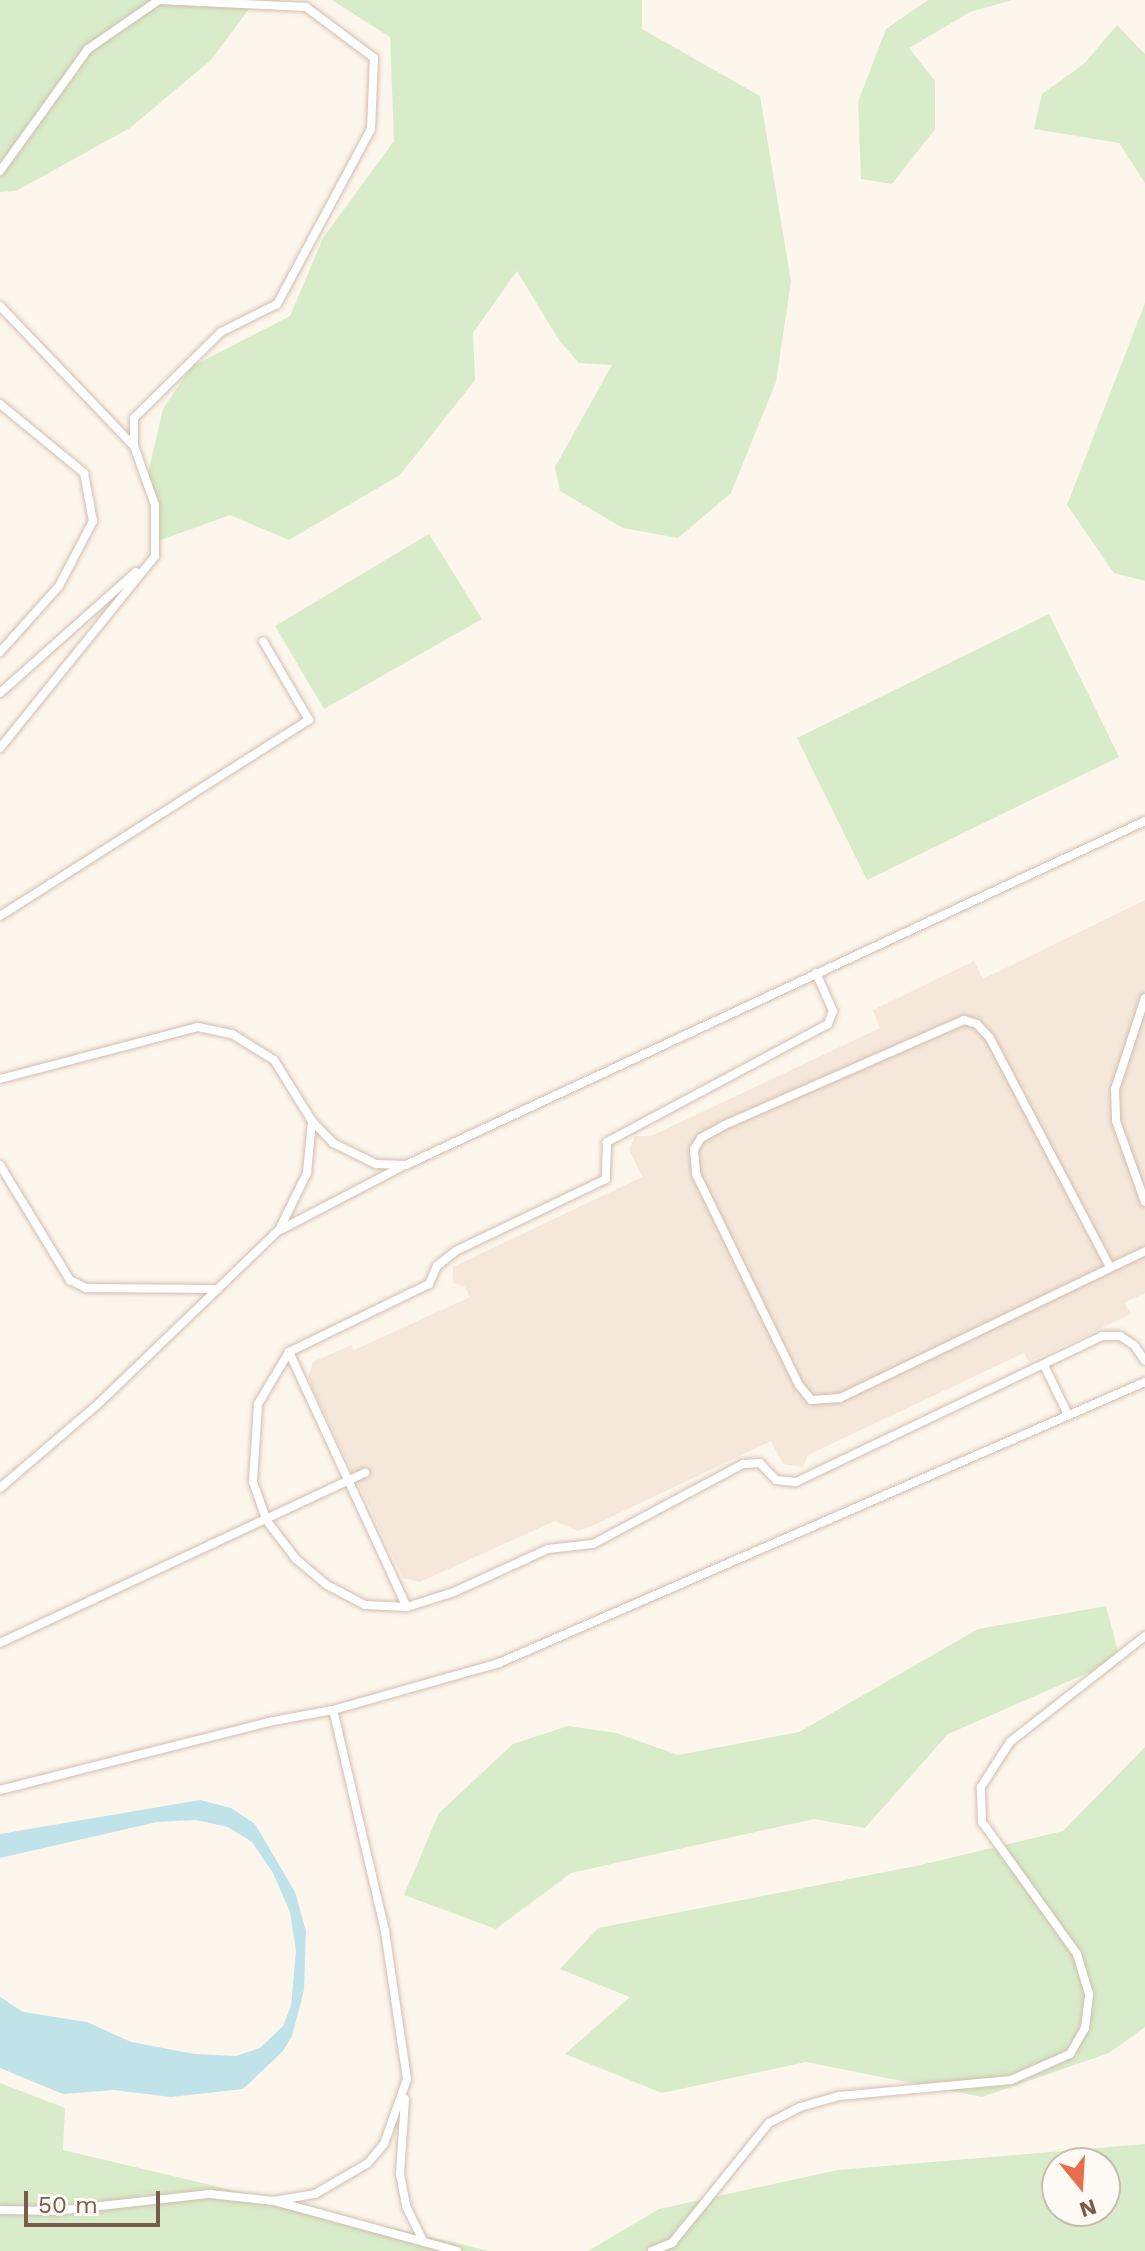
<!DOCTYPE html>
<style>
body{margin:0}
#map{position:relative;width:1145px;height:2251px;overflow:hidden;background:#fdf6ec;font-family:"Work Sans",sans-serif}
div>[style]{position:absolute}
.residential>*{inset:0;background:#f5e8da}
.green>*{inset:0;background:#d8ecc9}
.water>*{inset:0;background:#bfe3e8}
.roads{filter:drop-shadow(0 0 2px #d1beb0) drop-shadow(0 0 2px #d1beb0)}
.service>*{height:8px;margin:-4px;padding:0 4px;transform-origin:4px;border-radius:4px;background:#fff}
span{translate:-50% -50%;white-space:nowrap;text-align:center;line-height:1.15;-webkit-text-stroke:6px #fffaf3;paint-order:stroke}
.north{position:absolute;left:1041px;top:2147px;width:80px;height:80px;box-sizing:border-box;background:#fffaf3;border:2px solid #cabbb1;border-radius:50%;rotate:162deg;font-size:22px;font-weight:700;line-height:32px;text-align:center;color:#7a5c4d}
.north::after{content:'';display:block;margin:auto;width:28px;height:36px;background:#e76f51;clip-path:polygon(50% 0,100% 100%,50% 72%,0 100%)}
.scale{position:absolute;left:24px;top:2191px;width:136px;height:36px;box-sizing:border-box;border:4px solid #7a5c4d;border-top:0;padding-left:10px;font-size:24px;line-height:28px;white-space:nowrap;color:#7a5c4d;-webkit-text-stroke:6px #fffaf3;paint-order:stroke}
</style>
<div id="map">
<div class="residential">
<div style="clip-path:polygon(1145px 900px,1145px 1293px,1124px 1303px,1131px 1314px,1029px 1362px,1024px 1353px,808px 1455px,803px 1467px,783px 1464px,771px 1441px,592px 1526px,578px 1531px,555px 1521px,420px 1582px,403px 1578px,308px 1378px,313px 1362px,351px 1345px,354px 1350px,470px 1297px,465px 1287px,453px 1283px,453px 1267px,642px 1177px,629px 1149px,635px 1136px,651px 1136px,880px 1028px,873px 1010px,974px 961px,983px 979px)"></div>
</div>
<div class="green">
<div style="clip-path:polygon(0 0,282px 0,249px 9px,211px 60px,130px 128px,16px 191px,0 192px)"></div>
<div style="clip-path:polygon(332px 0,642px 0,642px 29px,760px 96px,791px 281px,776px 382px,731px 493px,678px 538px,623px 528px,560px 491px,555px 467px,612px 365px,579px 363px,559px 340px,517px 271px,473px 333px,475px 380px,400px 475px,289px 540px,230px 515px,158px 541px,147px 478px,163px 409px,191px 367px,290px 316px,323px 238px,394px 141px,390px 37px)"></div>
<div style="clip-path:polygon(928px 0,1012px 0,970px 12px,909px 48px,935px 81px,935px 129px,892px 184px,861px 179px,858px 102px,886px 29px)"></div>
<div style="clip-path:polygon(1117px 25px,1145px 54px,1145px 183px,1119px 143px,1034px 129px,1042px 94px,1084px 64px)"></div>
<div style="clip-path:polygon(1145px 303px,1145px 581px,1114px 573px,1067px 505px)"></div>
<div style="clip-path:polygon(429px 534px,482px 619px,324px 709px,275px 626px)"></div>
<div style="clip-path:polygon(1049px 614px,1119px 757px,867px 880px,797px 738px)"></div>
<div style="clip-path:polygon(1106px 1606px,1120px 1659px,948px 1734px,865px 1828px,814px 1819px,571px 1873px,496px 1929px,404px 1895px,439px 1813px,513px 1744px,568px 1726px,616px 1733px,678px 1755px,799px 1732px,978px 1629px)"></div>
<div style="clip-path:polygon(1145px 1747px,1145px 2027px,1109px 2053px,982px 2097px,806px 2062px,662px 2093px,565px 2054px,630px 1997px,560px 1969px,598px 1928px,916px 1866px,1063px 1831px)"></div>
<div style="clip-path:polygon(0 2083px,65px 2108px,63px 2150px,489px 2251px,0 2251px)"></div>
<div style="clip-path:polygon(evenodd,1145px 2144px,1145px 2251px,588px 2251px,659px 2209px,838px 2170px,1145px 2144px,1057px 2163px,1105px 2163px,1105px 2211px,1057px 2211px,1057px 2163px)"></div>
</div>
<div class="water">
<div style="clip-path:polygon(200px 1800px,231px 1808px,255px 1824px,295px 1892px,306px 1931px,304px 1990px,292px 2036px,283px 2051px,243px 2089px,171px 2097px,114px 2090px,63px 2094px,0 2068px,0 1997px,23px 2012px,87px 2022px,131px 2042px,194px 2054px,236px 2056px,260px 2048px,283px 2026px,291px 2006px,296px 1951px,290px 1912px,273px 1873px,252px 1842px,228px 1827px,196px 1820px,157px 1822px,0 1858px,0 1834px)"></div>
</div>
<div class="roads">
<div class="service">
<div style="left:0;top:171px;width:150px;rotate:-54.2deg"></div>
<div style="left:88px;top:49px;width:86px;rotate:-34.6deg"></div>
<div style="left:159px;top:0;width:147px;rotate:2.7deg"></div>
<div style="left:306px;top:7px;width:85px;rotate:36.9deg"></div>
<div style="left:374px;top:58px;width:71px;rotate:92.4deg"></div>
<div style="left:371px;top:129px;width:199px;rotate:118.2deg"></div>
<div style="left:277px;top:304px;width:63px;rotate:153.4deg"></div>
<div style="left:221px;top:332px;width:122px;rotate:135.3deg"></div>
<div style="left:134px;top:418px;width:28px;rotate:90deg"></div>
<div style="left:134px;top:446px;width:63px;rotate:70.4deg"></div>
<div style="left:155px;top:505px;width:51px;rotate:90deg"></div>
<div style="left:155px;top:556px;width:247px;rotate:128.9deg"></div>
<div style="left:0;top:306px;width:194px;rotate:46.3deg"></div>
<div style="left:0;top:404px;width:109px;rotate:39.4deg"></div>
<div style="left:84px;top:473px;width:49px;rotate:79.4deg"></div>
<div style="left:93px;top:521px;width:73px;rotate:117.6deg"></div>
<div style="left:59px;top:586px;width:89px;rotate:131.8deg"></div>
<div style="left:0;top:693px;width:182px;rotate:-41.7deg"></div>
<div style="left:0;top:916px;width:366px;rotate:-32.4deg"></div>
<div style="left:309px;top:720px;width:91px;rotate:-120.2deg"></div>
<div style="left:816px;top:973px;width:42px;rotate:65.9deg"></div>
<div style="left:833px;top:1011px;width:14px;rotate:111deg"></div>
<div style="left:828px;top:1024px;width:251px;rotate:151.9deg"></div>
<div style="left:607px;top:1142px;width:37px;rotate:92deg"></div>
<div style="left:606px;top:1179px;width:166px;rotate:154.4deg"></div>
<div style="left:456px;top:1251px;width:24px;rotate:142deg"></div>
<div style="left:437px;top:1266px;width:20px;rotate:114deg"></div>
<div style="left:429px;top:1284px;width:156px;rotate:154.1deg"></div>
<div style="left:289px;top:1352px;width:61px;rotate:120.8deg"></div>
<div style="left:258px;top:1404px;width:78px;rotate:93.7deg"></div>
<div style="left:253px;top:1482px;width:41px;rotate:70.3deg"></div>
<div style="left:267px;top:1521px;width:48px;rotate:52.7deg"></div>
<div style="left:296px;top:1559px;width:40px;rotate:40deg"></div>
<div style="left:327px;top:1585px;width:43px;rotate:27.8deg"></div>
<div style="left:365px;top:1605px;width:42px;rotate:2.7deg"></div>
<div style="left:407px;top:1607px;width:49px;rotate:-17.7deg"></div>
<div style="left:454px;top:1592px;width:103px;rotate:-24.6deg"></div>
<div style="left:548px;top:1549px;width:45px;rotate:-6.3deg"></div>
<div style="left:593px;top:1544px;width:170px;rotate:-28.1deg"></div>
<div style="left:743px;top:1464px;width:17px;rotate:-3deg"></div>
<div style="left:760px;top:1463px;width:23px;rotate:47deg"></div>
<div style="left:776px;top:1480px;width:20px;rotate:6deg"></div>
<div style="left:796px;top:1482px;width:339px;rotate:-25.5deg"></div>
<div style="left:1102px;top:1336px;width:18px"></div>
<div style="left:1120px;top:1336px;width:17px;rotate:33deg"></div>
<div style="left:1134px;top:1345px;width:19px;rotate:55deg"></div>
<div style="left:1145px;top:998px;width:96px;rotate:108.2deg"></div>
<div style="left:1115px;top:1089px;width:32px;rotate:88deg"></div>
<div style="left:1116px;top:1121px;width:86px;rotate:70.3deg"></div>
<div style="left:0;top:1079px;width:205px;rotate:-14.7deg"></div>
<div style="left:198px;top:1027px;width:35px;rotate:12deg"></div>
<div style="left:232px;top:1034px;width:49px;rotate:31.8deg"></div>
<div style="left:274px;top:1060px;width:72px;rotate:58.1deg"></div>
<div style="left:312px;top:1121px;width:30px;rotate:46deg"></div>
<div style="left:333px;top:1143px;width:48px;rotate:26deg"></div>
<div style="left:376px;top:1164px;width:30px;rotate:2deg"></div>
<div style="left:406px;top:1165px;width:815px;rotate:-24.96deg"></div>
<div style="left:0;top:1165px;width:135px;rotate:58.7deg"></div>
<div style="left:70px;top:1280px;width:18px;rotate:27deg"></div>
<div style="left:86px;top:1288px;width:132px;rotate:0.4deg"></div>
<div style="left:282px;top:1229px;width:134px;rotate:-27.5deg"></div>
<div style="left:1110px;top:1267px;width:259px;rotate:-117.7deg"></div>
<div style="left:990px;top:1038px;width:19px;rotate:-133deg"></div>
<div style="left:977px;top:1024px;width:14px;rotate:-163deg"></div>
<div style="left:964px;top:1020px;width:263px;rotate:156.3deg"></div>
<div style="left:723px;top:1126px;width:25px;rotate:151deg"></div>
<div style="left:701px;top:1138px;width:13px;rotate:122deg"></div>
<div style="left:694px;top:1149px;width:25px;rotate:85deg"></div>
<div style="left:696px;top:1174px;width:235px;rotate:64deg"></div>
<div style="left:799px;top:1385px;width:19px;rotate:51deg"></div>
<div style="left:811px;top:1400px;width:29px;rotate:-4deg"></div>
<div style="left:840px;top:1398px;width:339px;rotate:-25.7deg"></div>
<div style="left:289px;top:1352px;width:281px;rotate:65.2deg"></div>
<div style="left:1044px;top:1365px;width:55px;rotate:64.4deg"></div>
<div style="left:0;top:1488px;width:129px;rotate:-40.6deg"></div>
<div style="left:98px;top:1404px;width:251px;rotate:-43.9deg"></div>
<div style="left:279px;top:1230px;width:64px;rotate:-63.8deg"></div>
<div style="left:307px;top:1173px;width:52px;rotate:-84.5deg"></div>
<div style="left:0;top:1643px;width:403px;rotate:-25deg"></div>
<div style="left:0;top:1790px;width:276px;rotate:-14.2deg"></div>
<div style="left:268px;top:1722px;width:66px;rotate:-10.5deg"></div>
<div style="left:333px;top:1710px;width:173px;rotate:-15.8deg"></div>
<div style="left:499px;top:1663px;width:704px;rotate:-23.51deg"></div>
<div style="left:405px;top:2099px;width:75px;rotate:93.8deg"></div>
<div style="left:400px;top:2174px;width:33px;rotate:79deg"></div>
<div style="left:406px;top:2206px;width:39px;rotate:64deg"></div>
<div style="left:274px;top:2201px;width:42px;rotate:-9.7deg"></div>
<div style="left:315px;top:2194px;width:61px;rotate:-30.3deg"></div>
<div style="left:368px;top:2163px;width:25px;rotate:-50deg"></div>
<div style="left:384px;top:2144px;width:69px;rotate:-70.5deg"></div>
<div style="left:407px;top:2079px;width:150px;rotate:-98.5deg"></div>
<div style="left:385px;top:1931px;width:227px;rotate:-103.2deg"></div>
<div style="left:0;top:2210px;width:55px;rotate:1deg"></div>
<div style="left:55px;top:2211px;width:156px;rotate:-6.3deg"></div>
<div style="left:210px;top:2194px;width:64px;rotate:6.2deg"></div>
<div style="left:274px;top:2201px;width:190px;rotate:15.3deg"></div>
<div style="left:652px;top:2251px;width:22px;rotate:-22deg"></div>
<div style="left:672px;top:2243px;width:154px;rotate:-51.1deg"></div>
<div style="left:769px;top:2123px;width:35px;rotate:-27deg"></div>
<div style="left:800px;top:2107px;width:41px;rotate:-15.8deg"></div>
<div style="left:839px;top:2096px;width:173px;rotate:-5.3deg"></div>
<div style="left:1011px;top:2080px;width:64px;rotate:-23.8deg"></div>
<div style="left:1070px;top:2054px;width:30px;rotate:-60deg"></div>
<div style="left:1085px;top:2028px;width:34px;rotate:-83deg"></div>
<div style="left:1089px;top:1994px;width:42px;rotate:-106.7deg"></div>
<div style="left:1077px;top:1954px;width:163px;rotate:-125.7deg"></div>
<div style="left:982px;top:1822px;width:35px;rotate:-92deg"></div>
<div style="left:981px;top:1787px;width:54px;rotate:-57.2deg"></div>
<div style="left:1010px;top:1742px;width:172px;rotate:-38.1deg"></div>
</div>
</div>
<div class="north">N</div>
<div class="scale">50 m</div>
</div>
